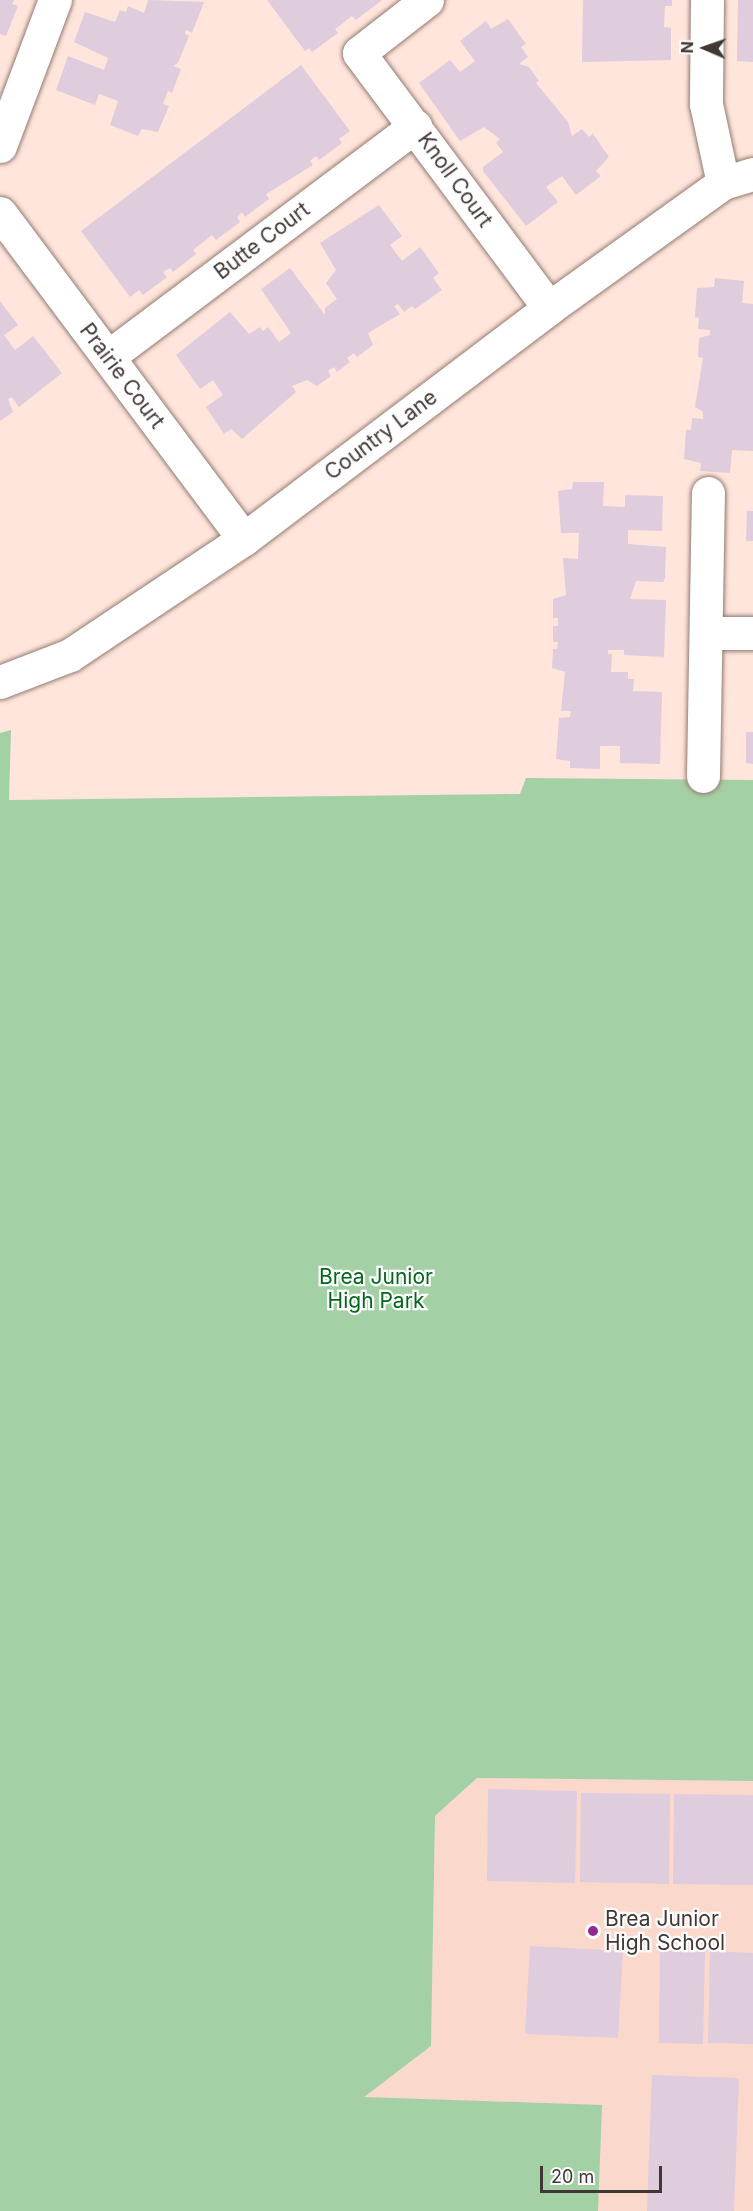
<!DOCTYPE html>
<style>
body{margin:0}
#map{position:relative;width:753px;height:2211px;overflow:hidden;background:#ffe5db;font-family:Inter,sans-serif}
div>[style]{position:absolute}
.built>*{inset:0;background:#fad8cc}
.green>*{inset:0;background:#a4d0a5}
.building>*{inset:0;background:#dfccdd}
.roads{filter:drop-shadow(0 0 2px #927b72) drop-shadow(0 0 2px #927b72)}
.minor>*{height:33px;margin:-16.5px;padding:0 16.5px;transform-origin:16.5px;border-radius:16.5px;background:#fff}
.dots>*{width:16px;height:16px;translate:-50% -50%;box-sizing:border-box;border:3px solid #fff;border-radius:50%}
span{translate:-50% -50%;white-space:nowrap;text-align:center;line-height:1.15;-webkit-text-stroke:4.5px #fff;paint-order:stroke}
.street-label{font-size:21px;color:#413734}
.park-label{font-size:21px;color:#05661c}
.poi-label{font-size:21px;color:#413734}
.left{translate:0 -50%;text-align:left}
.north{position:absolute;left:675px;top:18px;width:60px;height:60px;-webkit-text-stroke:4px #fff;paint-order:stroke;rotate:272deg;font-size:16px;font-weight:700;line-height:24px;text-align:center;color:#413734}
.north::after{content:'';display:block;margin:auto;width:21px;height:27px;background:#413734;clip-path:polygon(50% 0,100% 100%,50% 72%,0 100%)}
.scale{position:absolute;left:540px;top:2166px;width:122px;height:27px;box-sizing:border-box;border:3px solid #413734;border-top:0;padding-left:8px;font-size:18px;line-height:21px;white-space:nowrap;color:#413734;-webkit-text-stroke:4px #fff;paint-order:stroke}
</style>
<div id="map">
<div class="built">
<div style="clip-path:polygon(477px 1778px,753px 1781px,753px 2211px,359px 2211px,363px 2097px,431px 2046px,435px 1816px)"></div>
</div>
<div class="green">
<div style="clip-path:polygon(11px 730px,9px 800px,520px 794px,526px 778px,753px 780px,753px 1781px,477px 1778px,435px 1816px,431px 2046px,364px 2097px,602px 2105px,598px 2211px,0 2211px,0 733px)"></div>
</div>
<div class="building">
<div style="clip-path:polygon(0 0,14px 0,12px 4px,18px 6px,6px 36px,0 34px)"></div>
<div style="clip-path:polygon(148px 0,204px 2px,192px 33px,186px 30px,185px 34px,189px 36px,178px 63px,173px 66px,181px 69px,172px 93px,168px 91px,163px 104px,169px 106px,158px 132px,142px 129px,138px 136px,110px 125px,118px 101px,99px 94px,95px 105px,56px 90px,68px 56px,104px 70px,108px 58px,74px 42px,85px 12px,115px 22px,120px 10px,126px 12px,128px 6px,144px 13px)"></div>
<div style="clip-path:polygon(267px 0,382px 0,356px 20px,352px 16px,335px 29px,338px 33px,312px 52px,309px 48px,305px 51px)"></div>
<div style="clip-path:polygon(583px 0,672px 0,672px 6px,665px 6px,664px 27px,671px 28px,671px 60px,582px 62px)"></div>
<div style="clip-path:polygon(738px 0,753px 0,753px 62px,737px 61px)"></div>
<div style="clip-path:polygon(508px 19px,526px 44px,521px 47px,528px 57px,519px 64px,529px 67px,539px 81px,536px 83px,568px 122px,572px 136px,582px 129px,589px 137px,593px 134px,609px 157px,596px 171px,601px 176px,576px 195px,562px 176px,546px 187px,558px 202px,526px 226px,483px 171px,483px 167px,503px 152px,496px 143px,500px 139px,484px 127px,460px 141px,419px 83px,450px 60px,460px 72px,475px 61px,460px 41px,486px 21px,491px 29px)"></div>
<div style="clip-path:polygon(301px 65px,350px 131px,339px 139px,342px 143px,319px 160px,316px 156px,310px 161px,313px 165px,266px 194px,269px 199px,245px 217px,242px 212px,237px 217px,240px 222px,216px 240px,212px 235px,193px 250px,196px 254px,173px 272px,170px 268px,163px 272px,167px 277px,143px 295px,139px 290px,130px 297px,81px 231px)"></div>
<div style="clip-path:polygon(379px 205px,402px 236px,390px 245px,402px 261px,420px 247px,439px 273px,433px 278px,442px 290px,415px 309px,412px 306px,404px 312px,398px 304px,394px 306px,400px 314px,368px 333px,373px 345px,357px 357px,354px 353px,347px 358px,350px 362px,337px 372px,334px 367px,328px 371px,331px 376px,317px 386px,307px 380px,292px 386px,296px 392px,242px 439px,231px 429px,224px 434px,206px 407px,223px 395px,213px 380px,200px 389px,176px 355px,230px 312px,249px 334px,260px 327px,263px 331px,268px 327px,279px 342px,291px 333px,261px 289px,290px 268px,325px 315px,325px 308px,337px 299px,326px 283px,336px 270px,320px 243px)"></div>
<div style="clip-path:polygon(715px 278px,744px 281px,742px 303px,753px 304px,753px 451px,732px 450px,730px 473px,700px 471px,701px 463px,684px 459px,686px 430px,691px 430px,692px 418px,703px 419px,703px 412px,695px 407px,703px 358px,698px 357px,699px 338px,710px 335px,710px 330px,698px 329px,699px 318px,695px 317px,697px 288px,714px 287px)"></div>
<div style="clip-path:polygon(0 301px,18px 325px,4px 335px,15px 350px,33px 336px,62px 373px,19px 407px,12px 397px,8px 399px,13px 412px,0 421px)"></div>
<div style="clip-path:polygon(573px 482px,604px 482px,603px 506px,625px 507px,625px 495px,663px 496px,662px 531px,628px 530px,628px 544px,666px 547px,665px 578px,663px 582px,636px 581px,630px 599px,666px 600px,664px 657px,624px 655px,624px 650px,608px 650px,608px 654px,612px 654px,611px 672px,628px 672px,628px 679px,634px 679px,633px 691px,662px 692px,660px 764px,620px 763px,620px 746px,600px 746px,600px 769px,570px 768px,570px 761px,556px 759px,559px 718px,570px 717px,571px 711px,561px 711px,565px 672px,552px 668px,553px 649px,557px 649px,558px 642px,553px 642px,553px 626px,558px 626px,558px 618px,553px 618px,553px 599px,566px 595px,563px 558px,578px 559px,579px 533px,561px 533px,558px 491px,572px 489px)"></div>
<div style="clip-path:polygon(747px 511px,753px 511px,753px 541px,746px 541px)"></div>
<div style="clip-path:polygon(746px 732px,753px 732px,753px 764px,746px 763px)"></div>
<div style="clip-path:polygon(488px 1789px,577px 1791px,575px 1883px,487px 1881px)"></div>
<div style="clip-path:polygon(581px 1793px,670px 1794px,669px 1884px,580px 1882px)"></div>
<div style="clip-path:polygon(674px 1794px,753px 1795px,753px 1885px,673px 1884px)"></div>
<div style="clip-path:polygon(530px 1946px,623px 1951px,618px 2038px,525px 2034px)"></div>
<div style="clip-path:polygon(660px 1951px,705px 1952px,703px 2044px,659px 2043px)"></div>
<div style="clip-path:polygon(710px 1951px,753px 1953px,753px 2044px,708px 2043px)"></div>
<div style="clip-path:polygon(652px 2075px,739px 2078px,734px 2211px,647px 2211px)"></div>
</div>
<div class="roads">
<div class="minor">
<div style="left:427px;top:0;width:86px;rotate:142.1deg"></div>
<div style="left:359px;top:53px;width:318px;rotate:53.3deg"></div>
<div style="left:707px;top:0;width:104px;rotate:90.6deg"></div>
<div style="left:706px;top:104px;width:81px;rotate:77.9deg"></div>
<div style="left:0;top:146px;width:156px;rotate:-69.4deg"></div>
<div style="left:0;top:213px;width:407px;rotate:53.2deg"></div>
<div style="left:109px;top:356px;width:383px;rotate:-36.9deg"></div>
<div style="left:707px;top:633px;width:46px"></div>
<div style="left:0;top:682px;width:75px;rotate:-21.1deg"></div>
<div style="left:70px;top:655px;width:209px;rotate:-33.7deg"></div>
<div style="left:244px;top:539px;width:383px;rotate:-37.1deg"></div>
<div style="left:549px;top:308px;width:214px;rotate:-35.7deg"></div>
<div style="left:723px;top:183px;width:31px;rotate:-17deg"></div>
<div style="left:703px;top:776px;width:283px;rotate:-89deg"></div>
</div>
</div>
<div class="dots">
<div style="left:593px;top:1931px;background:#8f2a90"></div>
</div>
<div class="street-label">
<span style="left:455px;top:180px;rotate:54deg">Knoll Court</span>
<span style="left:262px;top:241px;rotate:-37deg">Butte Court</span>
<span style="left:122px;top:376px;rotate:53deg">Prairie Court</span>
<span style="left:381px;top:435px;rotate:-37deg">Country Lane</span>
</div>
<div class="park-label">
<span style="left:376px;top:1289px">Brea Junior<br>High Park</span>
</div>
<div class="poi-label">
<span class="left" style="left:605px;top:1931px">Brea Junior<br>High School</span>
</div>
<div class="north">N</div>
<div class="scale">20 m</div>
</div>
